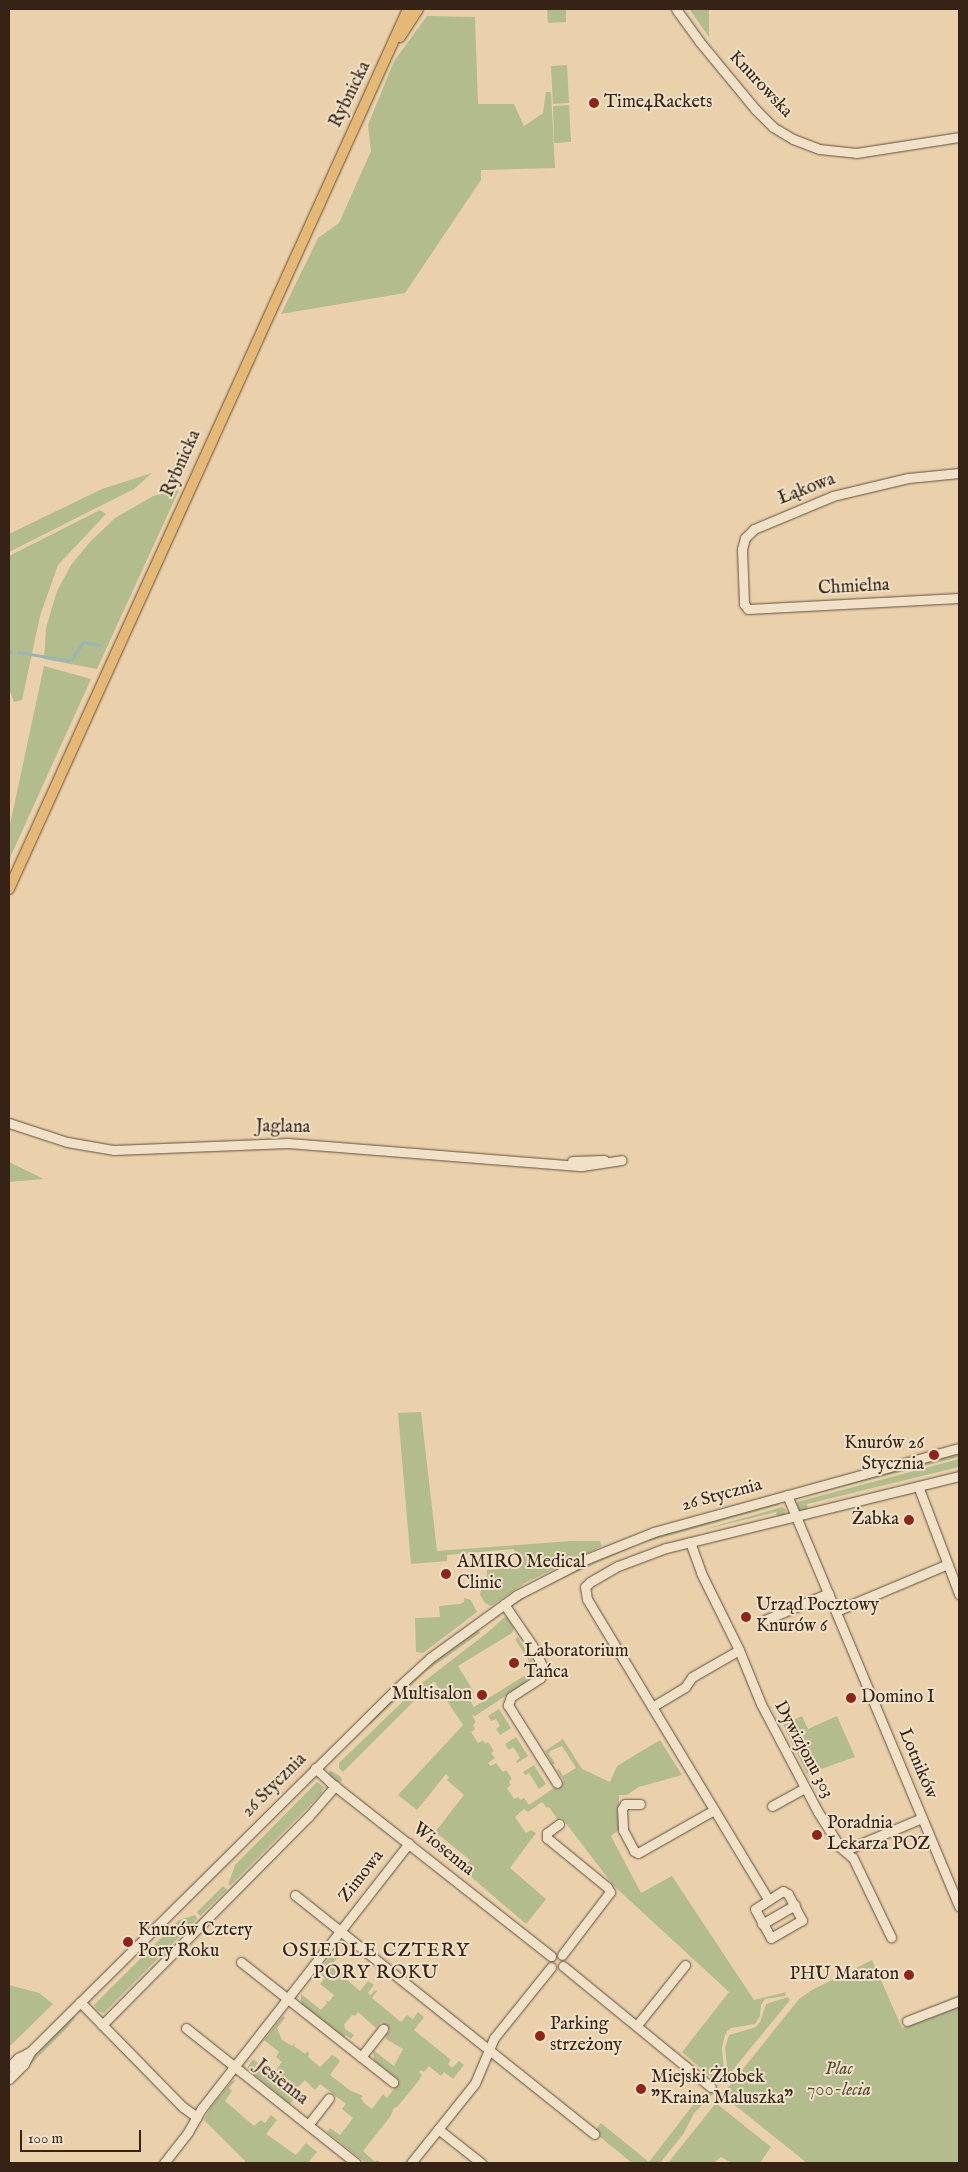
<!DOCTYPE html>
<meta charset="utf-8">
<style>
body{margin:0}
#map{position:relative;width:968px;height:2172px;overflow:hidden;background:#ead1ac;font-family:"IM FELL English",serif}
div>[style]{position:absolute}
.green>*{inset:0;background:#b3bc8c}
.stream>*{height:2.5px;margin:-1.25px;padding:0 1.25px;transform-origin:1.25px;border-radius:1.25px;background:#9bb5b3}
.roads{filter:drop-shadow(0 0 1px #634e3b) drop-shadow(0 0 1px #634e3b)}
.minor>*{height:9px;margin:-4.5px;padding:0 4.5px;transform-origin:4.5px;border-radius:4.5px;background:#f1e1c9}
.major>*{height:10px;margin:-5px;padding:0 5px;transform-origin:5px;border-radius:5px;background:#e5b876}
.dots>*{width:14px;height:14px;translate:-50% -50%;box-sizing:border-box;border:2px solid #f1e1c9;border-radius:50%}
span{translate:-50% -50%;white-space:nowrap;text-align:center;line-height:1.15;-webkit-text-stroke:4px #f1e1c9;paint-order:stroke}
.street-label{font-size:18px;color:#362315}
.poi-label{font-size:18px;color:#362315}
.left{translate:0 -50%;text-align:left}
.right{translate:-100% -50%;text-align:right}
.park-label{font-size:18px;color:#554933;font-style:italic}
.neighbourhood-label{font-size:19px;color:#362315;letter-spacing:1px}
.frame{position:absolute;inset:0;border:10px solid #362315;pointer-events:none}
.scale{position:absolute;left:20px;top:2130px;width:121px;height:22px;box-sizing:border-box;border:2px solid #362315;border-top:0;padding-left:6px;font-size:15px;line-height:18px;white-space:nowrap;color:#362315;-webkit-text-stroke:4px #f1e1c9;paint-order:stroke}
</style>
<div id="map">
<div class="green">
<div style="clip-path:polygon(547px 9px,566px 9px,566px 22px,548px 23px)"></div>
<div style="clip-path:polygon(689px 9px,709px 9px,709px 37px,690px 10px)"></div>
<div style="clip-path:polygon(427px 16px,475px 17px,478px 104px,514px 104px,524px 126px,543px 113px,546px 92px,551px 92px,555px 168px,481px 170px,481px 180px,405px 293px,281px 314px,318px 238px,339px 223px,371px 151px,368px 125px,394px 61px)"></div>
<div style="clip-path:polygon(567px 65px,569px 103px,553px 104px,551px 66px)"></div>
<div style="clip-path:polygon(569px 105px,571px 142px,554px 143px,553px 106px)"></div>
<div style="clip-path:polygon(152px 473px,134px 489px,9px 552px,9px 534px,102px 489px)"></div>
<div style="clip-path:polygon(179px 490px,97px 669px,44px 659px,46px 628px,57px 591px,71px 565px,90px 542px,115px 518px,153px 496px)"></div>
<div style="clip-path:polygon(100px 510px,106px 514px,58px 565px,40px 616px,22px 700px,14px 702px,9px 689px,9px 556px)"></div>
<div style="clip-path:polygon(44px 666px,91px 679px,9px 860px,9px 829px)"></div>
<div style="clip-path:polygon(9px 1162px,44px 1179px,9px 1182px)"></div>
<div style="clip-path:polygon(421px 1412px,437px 1551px,571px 1541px,600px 1541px,602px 1546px,525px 1583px,491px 1606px,485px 1603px,480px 1595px,482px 1584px,487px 1584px,487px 1570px,515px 1568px,515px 1564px,519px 1562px,518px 1555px,515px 1554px,514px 1549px,447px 1555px,447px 1561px,411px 1564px,398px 1413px)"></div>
<div style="clip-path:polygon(954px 1454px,959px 1455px,959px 1457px,799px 1498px)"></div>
<div style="clip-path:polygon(959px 1459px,959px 1467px,807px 1504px,808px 1510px,800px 1511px,797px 1506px,797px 1502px)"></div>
<div style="clip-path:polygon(779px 1503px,779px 1505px,639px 1544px,543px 1587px,510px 1607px,509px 1605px,550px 1582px,652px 1537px)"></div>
<div style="clip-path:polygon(782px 1507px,786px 1510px,784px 1516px,777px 1518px,776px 1512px,698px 1531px)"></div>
<div style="clip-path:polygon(464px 1598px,471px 1600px,477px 1612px,423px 1653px,416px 1652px,415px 1618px,440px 1617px,439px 1606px,460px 1604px,464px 1602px)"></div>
<div style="clip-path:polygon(506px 1616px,514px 1628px,512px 1633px,458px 1666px,474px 1692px,467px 1696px,474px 1707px,529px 1673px,524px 1664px,529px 1661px,515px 1639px,518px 1637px,539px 1673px,526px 1680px,527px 1682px,475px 1716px,472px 1715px,476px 1722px,473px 1725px,475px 1729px,471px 1732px,478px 1743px,483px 1740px,485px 1744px,488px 1742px,494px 1751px,491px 1753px,495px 1758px,488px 1763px,491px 1766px,496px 1763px,503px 1772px,506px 1770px,512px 1779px,509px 1781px,511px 1785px,507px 1788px,514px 1799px,518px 1797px,521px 1800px,524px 1798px,529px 1805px,564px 1781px,557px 1770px,559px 1769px,563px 1776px,576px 1768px,562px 1746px,550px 1751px,549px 1754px,555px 1763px,553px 1765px,545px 1751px,563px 1739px,582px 1769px,610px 1782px,617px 1766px,660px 1740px,682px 1775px,639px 1787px,627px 1795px,619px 1795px,619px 1830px,611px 1836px,641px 1893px,672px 1876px,754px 2000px,786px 1992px,785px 1996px,765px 1999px,761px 2005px,760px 2016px,755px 2024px,731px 2028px,726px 2032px,727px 2035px,725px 2034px,722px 2048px,725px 2081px,723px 2084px,719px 2084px,682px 2052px,729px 1992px,613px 1885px,562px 1818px,558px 1820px,549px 1807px,547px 1808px,542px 1802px,528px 1812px,524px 1809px,515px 1817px,526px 1833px,531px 1830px,536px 1833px,510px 1868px,546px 1899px,526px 1924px,463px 1870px,470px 1860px,435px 1832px,464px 1795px,447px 1780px,449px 1777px,446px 1774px,417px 1810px,398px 1795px,463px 1725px,434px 1681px,343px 1772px,339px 1768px,339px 1763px,422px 1683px,487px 1633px)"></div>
<div style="clip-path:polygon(477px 1627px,480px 1633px,425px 1672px,370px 1725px,369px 1721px,422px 1670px)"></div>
<div style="clip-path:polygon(499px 1709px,511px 1728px,500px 1735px,496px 1729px,500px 1726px,496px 1719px,491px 1721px,488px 1716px)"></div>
<div style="clip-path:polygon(802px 1716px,808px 1729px,837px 1716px,855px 1757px,807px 1774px,783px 1725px)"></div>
<div style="clip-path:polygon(516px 1737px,528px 1756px,517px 1763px,516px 1761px,520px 1758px,516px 1751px,513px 1747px,509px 1750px,505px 1744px)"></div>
<div style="clip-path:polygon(534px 1765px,546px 1784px,539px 1789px,529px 1773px,525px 1775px,523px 1772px)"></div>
<div style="clip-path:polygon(330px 1770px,341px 1777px,342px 1781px,336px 1782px,328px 1775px)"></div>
<div style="clip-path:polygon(317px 1782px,324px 1787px,321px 1794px,231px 1885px,228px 1885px,235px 1865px)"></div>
<div style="clip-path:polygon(223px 1886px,227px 1890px,200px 1916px,197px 1912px)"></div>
<div style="clip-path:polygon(195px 1915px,197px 1919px,104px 2013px,98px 2011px,94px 2005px,179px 1920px)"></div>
<div style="clip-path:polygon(333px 1953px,338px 1957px,331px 1966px,360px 1991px,368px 1981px,374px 1985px,368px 1993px,371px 1995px,375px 1990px,377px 1991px,372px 1998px,401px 2022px,407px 2015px,413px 2019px,418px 2012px,424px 2017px,414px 2030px,451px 2060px,448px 2064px,452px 2068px,459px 2061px,464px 2065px,453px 2079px,444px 2072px,441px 2076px,429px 2066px,424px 2072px,421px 2070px,419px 2072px,422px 2075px,417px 2083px,397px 2107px,394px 2108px,390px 2117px,363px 2151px,375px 2162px,377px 2160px,381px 2163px,366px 2163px,327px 2132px,330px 2128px,340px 2135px,353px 2118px,342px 2109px,346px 2104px,320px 2084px,315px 2090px,305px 2080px,291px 2094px,294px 2099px,290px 2104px,248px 2070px,248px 2066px,253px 2059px,258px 2063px,255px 2067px,265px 2075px,271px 2067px,276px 2070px,282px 2062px,276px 2057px,279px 2052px,264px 2040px,283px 2016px,285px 2018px,277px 2028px,282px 2040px,292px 2046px,295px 2042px,294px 2046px,305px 2054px,307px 2051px,309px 2053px,308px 2057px,320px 2067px,332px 2055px,336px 2057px,340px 2061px,330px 2075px,351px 2091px,363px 2096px,361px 2098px,364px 2103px,372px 2109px,383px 2094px,387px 2098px,400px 2081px,374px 2060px,373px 2050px,394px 2066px,403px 2049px,386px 2039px,385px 2036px,390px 2030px,381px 2022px,376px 2028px,358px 2012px,355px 2016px,352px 2015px,344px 2025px,345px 2029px,354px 2035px,351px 2039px,346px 2035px,344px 2037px,301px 2003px,301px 1994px,321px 2010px,327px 2003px,325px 2000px,329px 2002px,334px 1995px,320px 1984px,325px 1978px,318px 1972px)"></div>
<div style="clip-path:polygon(872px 1960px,902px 2028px,959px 2006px,959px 2163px,807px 2163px,722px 2095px,799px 1999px,812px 1990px)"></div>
<div style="clip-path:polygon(9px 1985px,39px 1993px,53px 2004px,9px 2047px)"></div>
<div style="clip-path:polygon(788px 1997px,790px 2000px,728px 2076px,725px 2048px,729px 2035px,756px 2027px,760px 2022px,766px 2004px)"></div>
<div style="clip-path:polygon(74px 2016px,75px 2018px,67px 2028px,9px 2086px,9px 2083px)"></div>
<div style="clip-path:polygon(236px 2080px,229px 2088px,232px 2091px,225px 2101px,254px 2126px,261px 2120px,265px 2123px,271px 2115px,277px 2120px,266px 2134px,296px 2155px,306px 2143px,317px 2152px,308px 2163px,247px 2163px,204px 2120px,211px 2107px,232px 2081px)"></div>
<div style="clip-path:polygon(714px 2086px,717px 2090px,694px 2113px,684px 2133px,660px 2163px,632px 2163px,594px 2132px,601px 2123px,649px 2162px,703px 2092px,707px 2096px)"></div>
<div style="clip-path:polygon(716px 2103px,771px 2147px,760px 2163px,732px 2163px,721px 2157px,713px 2163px,668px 2163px)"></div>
</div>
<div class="stream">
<div style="left:9px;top:651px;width:2px;rotate:27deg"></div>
<div style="left:18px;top:652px;width:50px;rotate:9.3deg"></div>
<div style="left:67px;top:660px;width:5px;rotate:-11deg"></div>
<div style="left:72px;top:659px;width:20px;rotate:-57deg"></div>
<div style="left:83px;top:642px;width:17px;rotate:10deg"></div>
</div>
<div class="roads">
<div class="minor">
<div style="left:676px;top:9px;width:39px;rotate:54deg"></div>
<div style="left:699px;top:41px;width:88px;rotate:50.5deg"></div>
<div style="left:755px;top:109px;width:25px;rotate:45deg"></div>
<div style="left:773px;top:127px;width:23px;rotate:31deg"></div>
<div style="left:793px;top:139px;width:28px;rotate:21deg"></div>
<div style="left:819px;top:149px;width:37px;rotate:6deg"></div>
<div style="left:856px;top:153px;width:104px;rotate:-8.8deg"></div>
<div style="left:959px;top:473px;width:51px;rotate:174.4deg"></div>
<div style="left:908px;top:478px;width:77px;rotate:166.5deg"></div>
<div style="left:833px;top:496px;width:86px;rotate:157.3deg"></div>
<div style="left:754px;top:529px;width:13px;rotate:135deg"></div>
<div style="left:745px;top:538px;width:11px;rotate:105deg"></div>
<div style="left:742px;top:549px;width:55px;rotate:87.9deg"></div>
<div style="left:744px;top:604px;width:6px;rotate:51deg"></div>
<div style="left:748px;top:609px;width:211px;rotate:-3deg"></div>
<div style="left:9px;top:1123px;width:61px;rotate:18.1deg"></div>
<div style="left:67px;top:1142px;width:48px;rotate:9.7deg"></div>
<div style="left:114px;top:1150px;width:174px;rotate:-2.3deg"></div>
<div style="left:288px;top:1143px;width:295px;rotate:4.5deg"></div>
<div style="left:582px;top:1166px;width:40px;rotate:-8.5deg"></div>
<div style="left:572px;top:1161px;width:32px;rotate:-2deg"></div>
<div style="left:918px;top:1486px;width:116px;rotate:69.2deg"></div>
<div style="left:787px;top:1495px;width:446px;rotate:67.3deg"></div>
<div style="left:690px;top:1542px;width:33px;rotate:70deg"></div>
<div style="left:701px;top:1573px;width:86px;rotate:63.7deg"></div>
<div style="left:739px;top:1650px;width:58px;rotate:67.8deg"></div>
<div style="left:761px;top:1704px;width:122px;rotate:62.2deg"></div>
<div style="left:818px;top:1812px;width:40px;rotate:58deg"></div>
<div style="left:839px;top:1846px;width:18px;rotate:41deg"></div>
<div style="left:853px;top:1858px;width:88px;rotate:64.3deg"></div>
<div style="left:504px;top:1604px;width:50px;rotate:55.7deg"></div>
<div style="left:532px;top:1645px;width:28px;rotate:64deg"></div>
<div style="left:544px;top:1670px;width:9px;rotate:117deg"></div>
<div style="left:540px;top:1678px;width:35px;rotate:147deg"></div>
<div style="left:511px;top:1697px;width:9px;rotate:111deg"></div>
<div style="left:508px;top:1705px;width:92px;rotate:57.9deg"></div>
<div style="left:836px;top:1611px;width:121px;rotate:-22.8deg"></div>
<div style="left:765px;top:1620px;width:69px;rotate:-22.9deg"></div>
<div style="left:652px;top:1707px;width:39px;rotate:-31deg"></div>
<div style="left:685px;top:1687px;width:12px;rotate:-55deg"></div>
<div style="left:692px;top:1677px;width:54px;rotate:-29.9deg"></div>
<div style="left:315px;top:1768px;width:22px;rotate:43deg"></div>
<div style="left:331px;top:1783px;width:280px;rotate:38.2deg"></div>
<div style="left:640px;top:1804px;width:15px;rotate:180deg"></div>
<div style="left:625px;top:1804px;width:6px;rotate:121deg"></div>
<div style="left:622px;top:1809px;width:21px;rotate:87deg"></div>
<div style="left:623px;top:1830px;width:24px;rotate:62deg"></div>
<div style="left:634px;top:1851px;width:4px;rotate:27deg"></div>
<div style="left:638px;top:1853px;width:87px;rotate:-29.5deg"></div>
<div style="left:772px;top:1806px;width:37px;rotate:-29deg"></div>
<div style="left:559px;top:1824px;width:15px;rotate:143deg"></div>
<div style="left:547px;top:1833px;width:5px;rotate:90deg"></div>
<div style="left:547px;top:1838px;width:77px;rotate:39.2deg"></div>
<div style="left:607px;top:1887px;width:6px;rotate:59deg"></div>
<div style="left:610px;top:1892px;width:79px;rotate:127.3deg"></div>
<div style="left:846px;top:1850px;width:82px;rotate:-22.8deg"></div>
<div style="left:783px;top:1891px;width:6px;rotate:31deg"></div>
<div style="left:788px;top:1894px;width:30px;rotate:62deg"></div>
<div style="left:802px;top:1920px;width:36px;rotate:150deg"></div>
<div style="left:771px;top:1938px;width:33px;rotate:-119deg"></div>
<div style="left:755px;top:1909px;width:33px;rotate:-33deg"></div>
<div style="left:295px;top:1895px;width:383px;rotate:38.6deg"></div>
<div style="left:768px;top:1899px;width:350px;rotate:-121.1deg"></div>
<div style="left:587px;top:1599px;width:12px;rotate:-99deg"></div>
<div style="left:585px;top:1587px;width:7px;rotate:-45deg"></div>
<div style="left:590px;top:1582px;width:32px;rotate:-30deg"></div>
<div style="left:618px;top:1566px;width:51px;rotate:-20.6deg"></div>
<div style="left:666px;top:1548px;width:302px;rotate:-13.8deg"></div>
<div style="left:762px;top:1924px;width:38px;rotate:-30deg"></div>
<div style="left:241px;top:1962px;width:194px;rotate:38.3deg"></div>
<div style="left:563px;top:1966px;width:191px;rotate:39.3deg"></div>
<div style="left:80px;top:2002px;width:147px;rotate:45.6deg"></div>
<div style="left:183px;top:2107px;width:17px;rotate:36deg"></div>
<div style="left:907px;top:2021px;width:56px;rotate:-21deg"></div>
<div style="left:102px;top:2025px;width:294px;rotate:-45.3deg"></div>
<div style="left:309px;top:1816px;width:40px;rotate:-49deg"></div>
<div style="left:637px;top:2025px;width:77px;rotate:-51.3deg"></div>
<div style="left:186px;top:2028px;width:217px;rotate:38.5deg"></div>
<div style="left:361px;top:2057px;width:36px;rotate:-52deg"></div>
<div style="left:9px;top:2067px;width:13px;rotate:-45deg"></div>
<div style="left:18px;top:2058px;width:13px;rotate:-27deg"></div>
<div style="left:9px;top:2079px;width:21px;rotate:-45deg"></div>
<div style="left:24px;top:2064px;width:13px;rotate:-63deg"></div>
<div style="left:30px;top:2052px;width:514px;rotate:-44.76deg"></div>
<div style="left:395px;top:1690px;width:47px;rotate:-42.4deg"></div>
<div style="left:430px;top:1658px;width:107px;rotate:-35.9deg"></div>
<div style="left:517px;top:1595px;width:81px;rotate:-27.2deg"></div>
<div style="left:589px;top:1558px;width:70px;rotate:-21.8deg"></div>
<div style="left:654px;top:1532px;width:316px;rotate:-15.4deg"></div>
<div style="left:308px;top:2125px;width:34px;rotate:-52deg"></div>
<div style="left:438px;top:2129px;width:55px;rotate:38.3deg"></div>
<div style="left:164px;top:2163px;width:39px;rotate:-52deg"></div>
<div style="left:188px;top:2132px;width:28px;rotate:-60deg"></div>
<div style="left:202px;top:2108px;width:336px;rotate:-52deg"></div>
<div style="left:411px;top:2163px;width:102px;rotate:-51.3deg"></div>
<div style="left:475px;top:2083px;width:49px;rotate:-67.1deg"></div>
<div style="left:494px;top:2038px;width:91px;rotate:-51.2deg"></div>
</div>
<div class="major">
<div style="left:400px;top:37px;width:33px;rotate:-57deg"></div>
<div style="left:9px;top:889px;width:966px;rotate:-65.61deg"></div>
</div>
</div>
<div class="dots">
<div style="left:594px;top:103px;background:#8f2418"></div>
<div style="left:934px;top:1455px;background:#8f2418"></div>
<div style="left:909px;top:1520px;background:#8f2418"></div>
<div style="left:446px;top:1574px;background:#8f2418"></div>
<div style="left:746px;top:1617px;background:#8f2418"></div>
<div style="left:514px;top:1663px;background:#8f2418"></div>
<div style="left:482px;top:1695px;background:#8f2418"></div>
<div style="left:851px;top:1698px;background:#8f2418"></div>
<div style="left:817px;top:1835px;background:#8f2418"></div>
<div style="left:128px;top:1942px;background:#8f2418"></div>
<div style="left:909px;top:1975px;background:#8f2418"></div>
<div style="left:540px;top:2036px;background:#8f2418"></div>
<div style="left:641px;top:2089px;background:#8f2418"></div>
</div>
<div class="street-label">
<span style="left:760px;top:85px;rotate:47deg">Knurowska</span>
<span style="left:351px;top:95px;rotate:-64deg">Rybnicka</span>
<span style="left:182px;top:464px;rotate:-66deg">Rybnicka</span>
<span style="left:807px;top:490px;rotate:-21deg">Łąkowa</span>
<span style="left:854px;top:588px;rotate:-3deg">Chmielna</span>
<span style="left:283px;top:1128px;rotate:1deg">Jaglana</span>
<span style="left:722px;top:1496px;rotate:-15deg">26 Stycznia</span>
<span style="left:803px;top:1750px;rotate:62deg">Dywizjonu 303</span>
<span style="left:917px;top:1764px;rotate:67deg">Lotników</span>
<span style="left:275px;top:1786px;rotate:-45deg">26 Stycznia</span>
<span style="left:443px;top:1850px;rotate:39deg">Wiosenna</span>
<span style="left:362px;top:1877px;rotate:-52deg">Zimowa</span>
<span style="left:281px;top:2083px;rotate:38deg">Jesienna</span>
</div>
<div class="poi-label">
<span class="left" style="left:604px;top:103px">Time4Rackets</span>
<span class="right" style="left:924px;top:1455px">Knurów 26<br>Stycznia</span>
<span class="right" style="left:899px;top:1520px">Żabka</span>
<span class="left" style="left:457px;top:1574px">AMIRO Medical<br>Clinic</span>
<span class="left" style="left:756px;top:1617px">Urząd Pocztowy<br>Knurów 6</span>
<span class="left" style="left:524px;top:1663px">Laboratorium<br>Tańca</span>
<span class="right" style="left:472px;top:1695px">Multisalon</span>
<span class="left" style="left:861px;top:1698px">Domino I</span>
<span class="left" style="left:827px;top:1835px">Poradnia<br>Lekarza POZ</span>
<span class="left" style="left:138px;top:1942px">Knurów Cztery<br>Pory Roku</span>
<span class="right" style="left:899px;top:1975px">PHU Maraton</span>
<span class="left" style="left:550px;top:2036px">Parking<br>strzeżony</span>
<span class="left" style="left:651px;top:2089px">Miejski Żłobek<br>"Kraina Maluszka"</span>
</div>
<div class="park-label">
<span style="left:839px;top:2081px">Plac<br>700-lecia</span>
</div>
<div class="neighbourhood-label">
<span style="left:376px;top:1963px">OSIEDLE CZTERY<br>PORY ROKU</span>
</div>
<div class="frame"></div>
<div class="scale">100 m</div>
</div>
